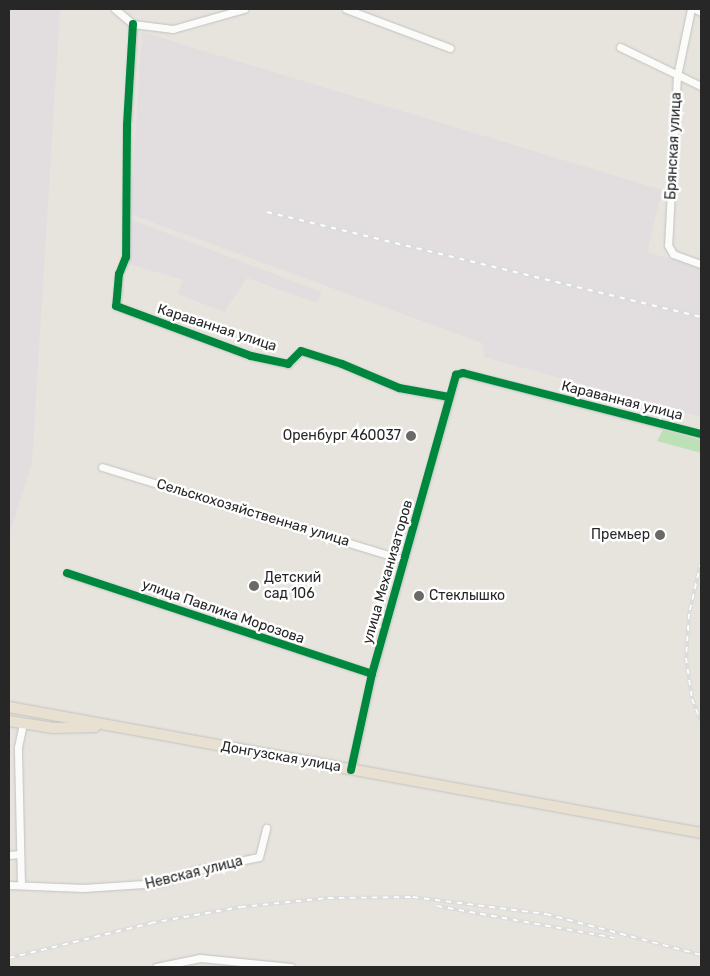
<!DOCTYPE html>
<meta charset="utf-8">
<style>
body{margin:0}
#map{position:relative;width:710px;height:976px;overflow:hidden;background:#e6e4dd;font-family:Rubik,sans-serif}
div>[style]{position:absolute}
.industrial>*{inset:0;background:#e2dee0}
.green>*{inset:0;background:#bde1b6}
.roads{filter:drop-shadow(0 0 1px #c3c2c2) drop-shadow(0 0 1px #c3c2c2)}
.minor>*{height:7px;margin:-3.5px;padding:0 3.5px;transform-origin:3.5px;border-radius:3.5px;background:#fbfbfa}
.highway>*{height:10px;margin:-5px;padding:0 5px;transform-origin:5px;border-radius:5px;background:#e8e1d2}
.rail>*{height:4px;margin-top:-2px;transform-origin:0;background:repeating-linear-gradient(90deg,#fff 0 5.5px,#dcdcdd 0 11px);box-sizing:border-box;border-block:1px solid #dcdcdd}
.cycleway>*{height:8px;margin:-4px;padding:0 4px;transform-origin:4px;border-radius:4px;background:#00873e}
.dots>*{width:14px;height:14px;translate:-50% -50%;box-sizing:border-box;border:2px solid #fff;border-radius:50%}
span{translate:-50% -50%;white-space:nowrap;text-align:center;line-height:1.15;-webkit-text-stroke:5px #fff;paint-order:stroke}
.street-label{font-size:14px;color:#272727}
.poi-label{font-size:14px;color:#272727}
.right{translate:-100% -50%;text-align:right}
.left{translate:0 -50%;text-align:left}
.frame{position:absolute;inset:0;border:10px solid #272727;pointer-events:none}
</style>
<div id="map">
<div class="industrial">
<div style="clip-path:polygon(9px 9px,60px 9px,32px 463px,9px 536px)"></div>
<div style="clip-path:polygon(142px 32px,662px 190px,647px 252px,701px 268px,701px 417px,484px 357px,482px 343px,130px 214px)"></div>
<div style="clip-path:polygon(127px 218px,322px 292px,317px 303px,247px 278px,224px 312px,178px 294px,183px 280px,129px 264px)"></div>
</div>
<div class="green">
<div style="clip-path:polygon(663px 430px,701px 440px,701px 453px,657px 441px)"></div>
</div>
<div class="roads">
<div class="minor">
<div style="left:115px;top:9px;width:23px;rotate:40deg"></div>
<div style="left:133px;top:24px;width:40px;rotate:7.1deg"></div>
<div style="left:173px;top:29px;width:74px;rotate:-15.7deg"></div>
<div style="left:346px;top:9px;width:111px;rotate:20.6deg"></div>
<div style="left:691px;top:9px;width:68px;rotate:101.8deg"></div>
<div style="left:677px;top:76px;width:169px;rotate:93deg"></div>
<div style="left:668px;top:245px;width:10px;rotate:61deg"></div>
<div style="left:673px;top:254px;width:30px;rotate:20deg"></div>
<div style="left:695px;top:9px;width:7px;rotate:27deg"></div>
<div style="left:133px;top:24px;width:102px;rotate:93.4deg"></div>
<div style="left:127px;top:126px;width:131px;rotate:90.4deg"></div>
<div style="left:126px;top:257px;width:18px;rotate:112deg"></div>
<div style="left:119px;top:274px;width:32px;rotate:95deg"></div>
<div style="left:116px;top:306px;width:144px;rotate:20.3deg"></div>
<div style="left:251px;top:356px;width:38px;rotate:12deg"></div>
<div style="left:288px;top:364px;width:18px;rotate:-45deg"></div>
<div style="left:301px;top:351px;width:43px;rotate:17.6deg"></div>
<div style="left:342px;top:364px;width:62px;rotate:22.8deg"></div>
<div style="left:399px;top:388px;width:51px;rotate:10.2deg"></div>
<div style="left:620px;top:47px;width:90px;rotate:25.7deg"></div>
<div style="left:102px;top:467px;width:316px;rotate:17.1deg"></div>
<div style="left:67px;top:573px;width:321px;rotate:18.3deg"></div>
<div style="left:351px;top:770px;width:98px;rotate:-77.7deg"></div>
<div style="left:372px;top:674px;width:311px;rotate:-74.3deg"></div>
<div style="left:456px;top:375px;width:7px;rotate:-16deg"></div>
<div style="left:463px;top:373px;width:246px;rotate:14.4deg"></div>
<div style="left:9px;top:855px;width:11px;rotate:-5deg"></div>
<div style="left:21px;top:884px;width:137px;rotate:-91.3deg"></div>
<div style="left:18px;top:747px;width:25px;rotate:-78deg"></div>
<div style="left:9px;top:885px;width:74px;rotate:2.3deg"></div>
<div style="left:83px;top:888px;width:77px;rotate:-3.7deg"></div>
<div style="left:160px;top:883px;width:38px;rotate:-20deg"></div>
<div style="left:196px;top:870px;width:64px;rotate:-11.7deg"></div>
<div style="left:259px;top:857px;width:30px;rotate:-76deg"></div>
<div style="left:156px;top:967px;width:45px;rotate:-11.6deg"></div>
<div style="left:200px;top:958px;width:91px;rotate:5.6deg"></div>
</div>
<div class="highway">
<div style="left:9px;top:707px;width:703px;rotate:10.32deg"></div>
<div style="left:9px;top:721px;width:45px;rotate:9deg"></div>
<div style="left:53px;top:728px;width:42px;rotate:-1.4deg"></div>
</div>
</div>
<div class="rail">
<div style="left:267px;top:212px;width:447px;rotate:13.6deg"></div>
<div style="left:701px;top:562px;width:53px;rotate:103deg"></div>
<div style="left:689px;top:614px;width:44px;rotate:93.9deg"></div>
<div style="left:686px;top:658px;width:41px;rotate:81.7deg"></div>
<div style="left:692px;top:699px;width:24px;rotate:68deg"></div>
<div style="left:437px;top:906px;width:180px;rotate:10.2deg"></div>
<div style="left:9px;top:958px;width:146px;rotate:-13.8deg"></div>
<div style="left:151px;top:923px;width:91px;rotate:-10.1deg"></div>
<div style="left:241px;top:907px;width:87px;rotate:-5.9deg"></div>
<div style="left:328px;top:898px;width:85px;rotate:-0.7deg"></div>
<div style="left:413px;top:897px;width:134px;rotate:7.3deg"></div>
<div style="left:546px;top:914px;width:160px;rotate:14.8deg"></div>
</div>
<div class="cycleway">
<div style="left:133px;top:24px;width:102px;rotate:93.4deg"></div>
<div style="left:127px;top:126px;width:131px;rotate:90.4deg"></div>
<div style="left:126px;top:257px;width:18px;rotate:112deg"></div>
<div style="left:119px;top:274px;width:32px;rotate:95deg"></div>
<div style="left:116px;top:306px;width:144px;rotate:20.3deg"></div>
<div style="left:251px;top:356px;width:38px;rotate:12deg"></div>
<div style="left:288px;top:364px;width:18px;rotate:-45deg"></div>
<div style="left:301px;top:351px;width:43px;rotate:17.6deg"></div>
<div style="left:342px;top:364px;width:62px;rotate:22.8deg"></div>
<div style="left:399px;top:388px;width:51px;rotate:10.2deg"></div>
<div style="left:67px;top:573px;width:321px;rotate:18.3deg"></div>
<div style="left:351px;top:770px;width:98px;rotate:-77.7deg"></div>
<div style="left:372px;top:674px;width:311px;rotate:-74.3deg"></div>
<div style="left:456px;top:375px;width:7px;rotate:-16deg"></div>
<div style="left:463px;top:373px;width:246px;rotate:14.4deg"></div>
</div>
<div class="dots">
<div style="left:411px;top:436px;background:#6a6967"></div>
<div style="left:660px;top:535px;background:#6a6967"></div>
<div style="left:254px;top:586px;background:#6a6967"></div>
<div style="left:419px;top:596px;background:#6a6967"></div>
</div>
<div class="street-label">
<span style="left:674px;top:146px;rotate:-87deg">Брянская улица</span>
<span style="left:217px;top:328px;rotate:18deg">Караванная улица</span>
<span style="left:622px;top:401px;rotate:14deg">Караванная улица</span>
<span style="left:253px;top:513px;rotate:17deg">Сельскохозяйственная улица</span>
<span style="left:388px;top:572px;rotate:-74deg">улица Механизаторов</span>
<span style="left:223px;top:612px;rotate:19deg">улица Павлика Морозова</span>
<span style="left:281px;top:757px;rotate:10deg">Донгузская улица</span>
<span style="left:194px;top:873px;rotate:-14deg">Невская улица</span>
</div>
<div class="poi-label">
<span class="right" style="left:401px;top:436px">Оренбург 460037</span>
<span class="right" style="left:650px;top:535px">Премьер</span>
<span class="left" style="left:264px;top:586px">Детский<br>сад 106</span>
<span class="left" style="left:429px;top:596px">Стеклышко</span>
</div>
<div class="frame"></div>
</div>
